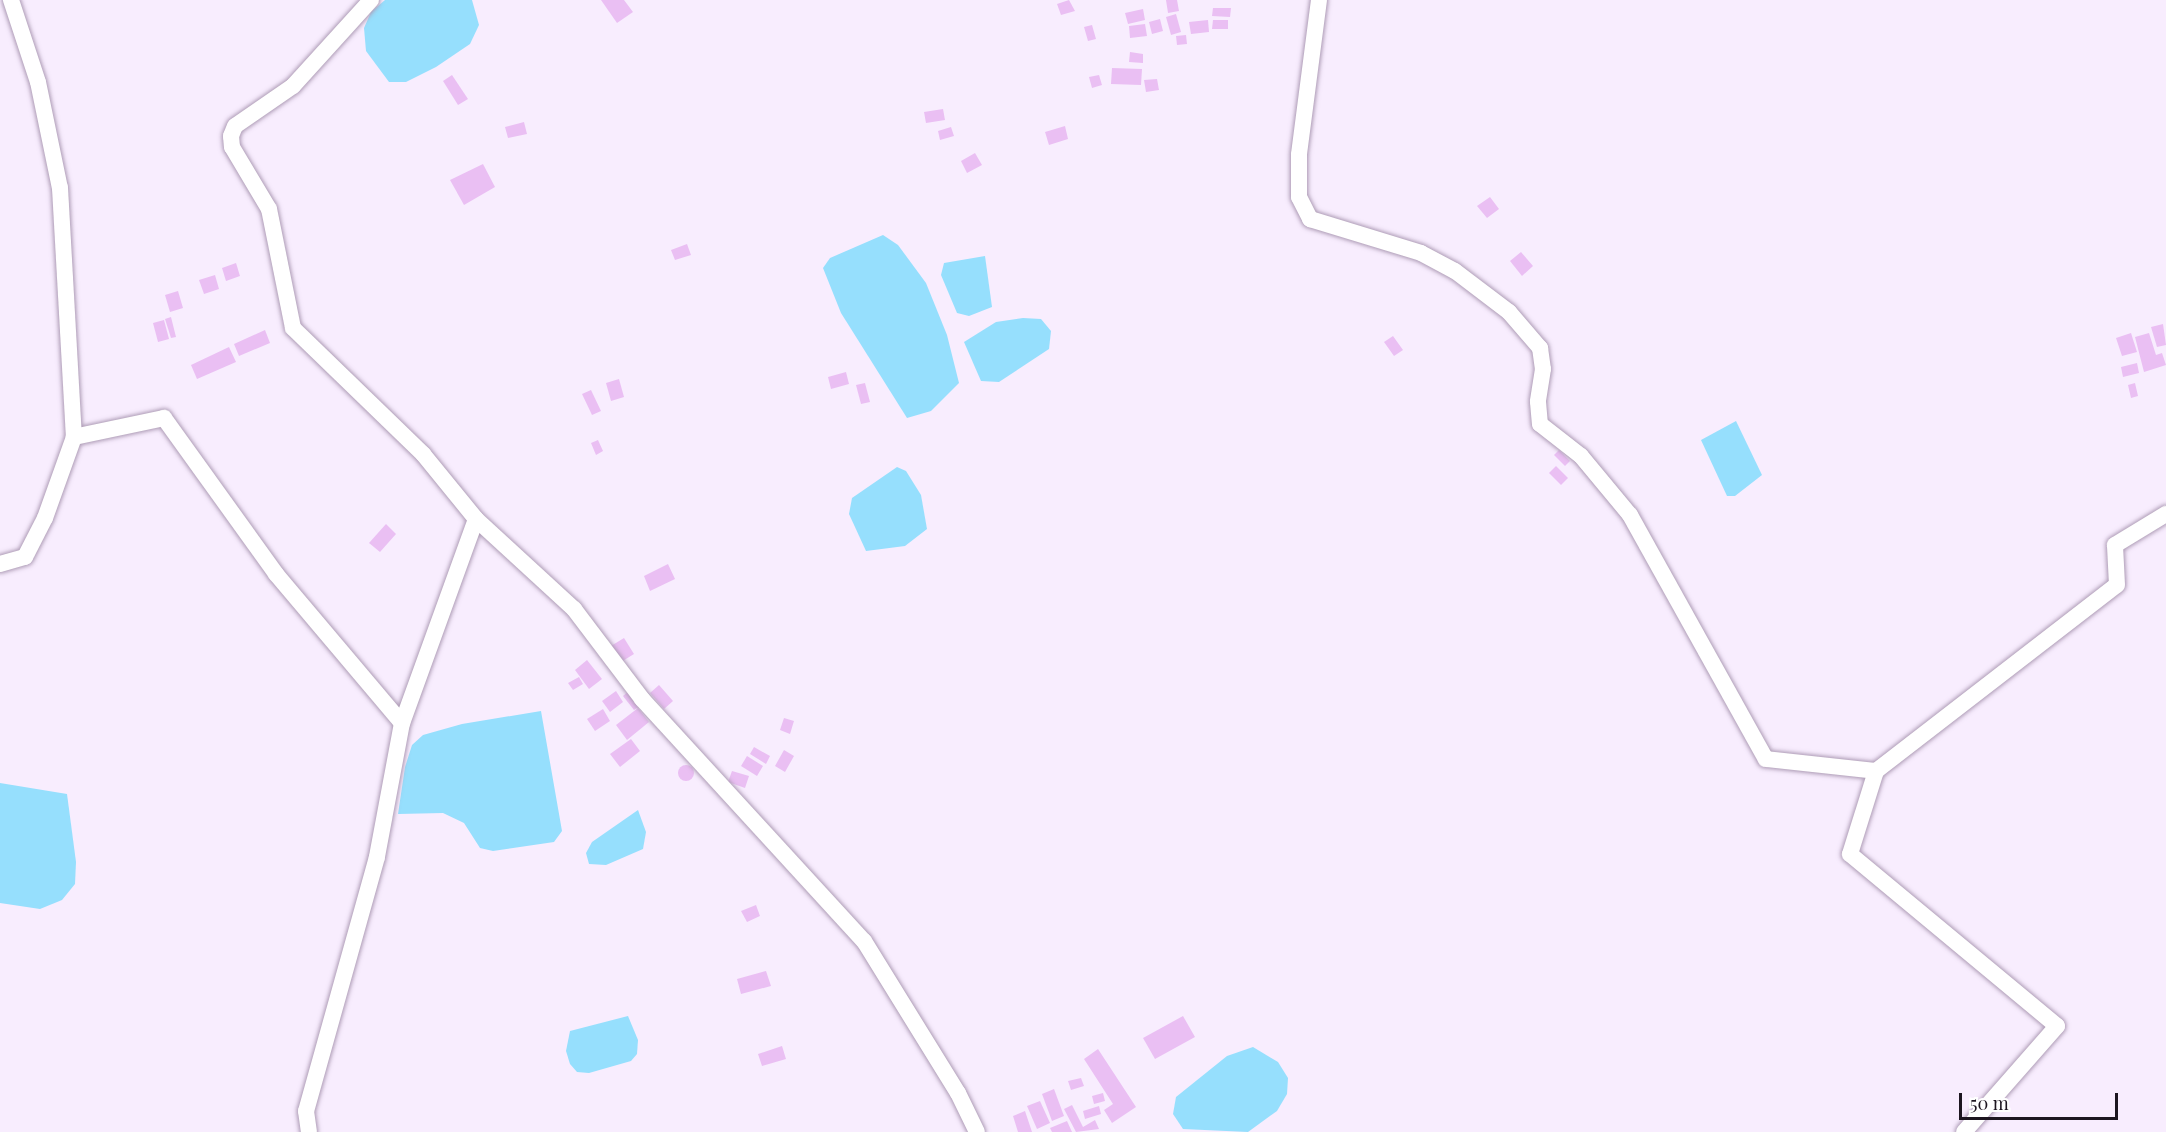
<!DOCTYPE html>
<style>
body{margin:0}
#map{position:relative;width:2166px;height:1132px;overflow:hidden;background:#f8edfe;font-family:"Playfair Display",serif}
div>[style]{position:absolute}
.water>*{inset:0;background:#96dffd}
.building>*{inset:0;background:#eabff3}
.round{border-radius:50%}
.roads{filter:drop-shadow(0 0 2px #ae9cb6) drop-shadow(0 0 2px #ae9cb6)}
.street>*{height:16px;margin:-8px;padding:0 8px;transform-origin:8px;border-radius:8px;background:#fff}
span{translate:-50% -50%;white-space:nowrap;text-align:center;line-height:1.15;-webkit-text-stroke:6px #fff;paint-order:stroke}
.scale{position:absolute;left:1959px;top:1093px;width:159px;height:27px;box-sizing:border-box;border:3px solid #1d1620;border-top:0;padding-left:8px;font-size:18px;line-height:21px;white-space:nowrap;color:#1d1620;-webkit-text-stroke:4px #fff;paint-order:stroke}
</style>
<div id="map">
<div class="water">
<div style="clip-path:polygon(385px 0,472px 0,479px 25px,470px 44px,436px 67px,406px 82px,389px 82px,366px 51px,364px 28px,371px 12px)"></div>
<div style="clip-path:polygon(883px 235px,898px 245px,926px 283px,947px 335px,959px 383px,931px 411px,907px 418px,841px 313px,823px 268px,830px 258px)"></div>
<div style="clip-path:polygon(985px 256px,992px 307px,969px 316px,957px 313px,941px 275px,944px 263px)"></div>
<div style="clip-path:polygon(1023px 318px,1041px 319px,1051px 331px,1049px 349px,999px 382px,981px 381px,964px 342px,996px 322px)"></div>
<div style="clip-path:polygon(1736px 421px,1762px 475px,1735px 496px,1727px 496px,1701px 440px)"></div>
<div style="clip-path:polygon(897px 467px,906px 471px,921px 495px,927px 529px,905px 546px,866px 551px,849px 514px,852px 498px)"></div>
<div style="clip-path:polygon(541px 711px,562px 831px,554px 842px,493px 851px,480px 848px,464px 823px,443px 813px,398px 814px,405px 767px,412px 745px,423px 735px,462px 724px)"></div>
<div style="clip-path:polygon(0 783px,67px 794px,76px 862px,75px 884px,62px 900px,40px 909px,0 903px)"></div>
<div style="clip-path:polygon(638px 810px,646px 832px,643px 849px,606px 865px,589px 864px,586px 853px,592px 842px)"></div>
<div style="clip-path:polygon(628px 1016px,638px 1040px,637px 1054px,631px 1061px,589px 1073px,577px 1072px,570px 1064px,566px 1051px,570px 1031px)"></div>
<div style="clip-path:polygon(1253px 1047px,1278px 1062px,1288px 1078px,1287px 1094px,1277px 1111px,1248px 1132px,1183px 1129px,1173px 1114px,1176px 1097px,1227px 1056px)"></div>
</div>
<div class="building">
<div style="clip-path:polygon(601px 0,624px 0,633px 12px,617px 23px)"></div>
<div style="clip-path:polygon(1069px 0,1075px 11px,1061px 15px,1057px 4px)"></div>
<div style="clip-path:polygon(1166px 0,1177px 0,1179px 11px,1168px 13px)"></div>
<div style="clip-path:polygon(1213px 8px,1231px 8px,1230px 17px,1212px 16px)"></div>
<div style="clip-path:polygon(1143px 9px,1145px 20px,1128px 24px,1125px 13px)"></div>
<div style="clip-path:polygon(1176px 14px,1181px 32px,1171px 35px,1166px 17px)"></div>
<div style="clip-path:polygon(1160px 19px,1163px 31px,1152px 34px,1149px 22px)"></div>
<div style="clip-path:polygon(1208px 20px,1209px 32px,1191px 34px,1189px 22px)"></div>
<div style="clip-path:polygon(1213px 20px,1228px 20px,1228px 29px,1212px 29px)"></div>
<div style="clip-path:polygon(1145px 24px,1147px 36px,1130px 38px,1129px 26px)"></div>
<div style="clip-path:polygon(1092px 25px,1096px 39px,1088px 41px,1084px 27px)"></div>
<div style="clip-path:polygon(1186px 35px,1187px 44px,1177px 45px,1176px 36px)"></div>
<div style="clip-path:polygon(1130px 52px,1143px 54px,1143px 63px,1129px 62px)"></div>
<div style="clip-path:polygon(1112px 68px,1142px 69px,1141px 85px,1111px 84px)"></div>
<div style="clip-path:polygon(452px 75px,468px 99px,458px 105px,443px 81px)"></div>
<div style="clip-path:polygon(1099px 75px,1102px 85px,1092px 88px,1089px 77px)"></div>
<div style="clip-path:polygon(1157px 79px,1159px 90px,1146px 92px,1144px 80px)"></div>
<div style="clip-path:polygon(943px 109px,945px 120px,926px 123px,924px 112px)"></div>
<div style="clip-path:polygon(524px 122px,527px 134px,508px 138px,505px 127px)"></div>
<div style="clip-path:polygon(1065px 126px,1068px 139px,1049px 145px,1045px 132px)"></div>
<div style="clip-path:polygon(951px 127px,954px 136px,940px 140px,938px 131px)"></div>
<div style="clip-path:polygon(975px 153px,982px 165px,967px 173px,961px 161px)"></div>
<div style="clip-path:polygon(483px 164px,495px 187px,464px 205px,450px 180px)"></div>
<div style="clip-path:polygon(1490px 197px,1499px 209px,1487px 218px,1477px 206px)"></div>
<div style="clip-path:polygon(687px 244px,691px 255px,675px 260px,671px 250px)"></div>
<div style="clip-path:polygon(1521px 252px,1533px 266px,1522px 276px,1510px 261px)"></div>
<div style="clip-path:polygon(236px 263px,240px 276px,226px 281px,222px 268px)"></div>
<div style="clip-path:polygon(215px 275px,219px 289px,204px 294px,199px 280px)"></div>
<div style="clip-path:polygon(178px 291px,183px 308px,170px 312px,165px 295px)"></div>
<div style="clip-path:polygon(171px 317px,176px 337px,171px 338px,165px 319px)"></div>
<div style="clip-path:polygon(164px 320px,169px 339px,158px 342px,153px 323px)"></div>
<div style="clip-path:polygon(2163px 324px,2166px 345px,2157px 347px,2151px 327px)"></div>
<div style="clip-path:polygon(265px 330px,270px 343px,239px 356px,234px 344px)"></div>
<div style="clip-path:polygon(2131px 333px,2137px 352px,2122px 356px,2116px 338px)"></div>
<div style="clip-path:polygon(2149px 333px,2156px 355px,2162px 353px,2166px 365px,2144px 372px,2135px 337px)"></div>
<div style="clip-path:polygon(1393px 336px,1403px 350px,1394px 356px,1384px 342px)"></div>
<div style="clip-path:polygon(229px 347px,236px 362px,197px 379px,191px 365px)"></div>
<div style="clip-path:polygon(2137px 363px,2139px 373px,2123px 377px,2121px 367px)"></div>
<div style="clip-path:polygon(846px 372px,849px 384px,831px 389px,828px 377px)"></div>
<div style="clip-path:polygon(619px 379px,624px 397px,611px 401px,606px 383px)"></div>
<div style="clip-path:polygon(865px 383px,870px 402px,861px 404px,856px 385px)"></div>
<div style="clip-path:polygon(2135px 383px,2138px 396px,2131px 398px,2128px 385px)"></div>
<div style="clip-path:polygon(591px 390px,601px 411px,592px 415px,582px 394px)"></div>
<div style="clip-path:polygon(598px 440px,603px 451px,596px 455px,591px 443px)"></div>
<div style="clip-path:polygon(1559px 450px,1570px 461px,1565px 466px,1554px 455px)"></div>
<div style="clip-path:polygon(1556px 466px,1568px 478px,1561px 485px,1549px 473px)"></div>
<div style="clip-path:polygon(386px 524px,396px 534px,380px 552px,369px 543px)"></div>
<div style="clip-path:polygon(668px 564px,675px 579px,650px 591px,644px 576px)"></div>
<div style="clip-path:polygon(624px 638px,634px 654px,621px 662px,611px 646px)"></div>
<div style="clip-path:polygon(587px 660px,602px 679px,589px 689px,575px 670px)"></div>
<div style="clip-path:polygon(579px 677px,583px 684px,573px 690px,568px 683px)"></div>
<div style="clip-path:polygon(659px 685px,673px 701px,664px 709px,650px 693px)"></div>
<div style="clip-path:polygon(630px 690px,640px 706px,634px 710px,623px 696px)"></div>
<div style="clip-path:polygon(616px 691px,623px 702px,610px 712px,602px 701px)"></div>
<div style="clip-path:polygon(638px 708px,649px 722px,627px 740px,616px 725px)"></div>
<div style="clip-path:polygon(603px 709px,610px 721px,595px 731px,587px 719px)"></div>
<div style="clip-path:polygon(784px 718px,794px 721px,790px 734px,780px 730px)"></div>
<div style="clip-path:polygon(631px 739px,640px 751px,620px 767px,610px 754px)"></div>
<div style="clip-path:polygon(754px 747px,770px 756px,766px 764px,750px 754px)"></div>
<div style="clip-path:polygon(784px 750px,794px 756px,785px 772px,775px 766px)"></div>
<div style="clip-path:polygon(747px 756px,763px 766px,757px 776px,741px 766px)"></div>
<div class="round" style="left:678px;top:765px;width:16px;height:16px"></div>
<div style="clip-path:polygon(732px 771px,749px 776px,745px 788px,728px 782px)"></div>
<div style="clip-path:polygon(756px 905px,760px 916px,747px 922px,741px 911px)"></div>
<div style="clip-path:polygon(766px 971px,771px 986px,741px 994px,737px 979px)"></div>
<div style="clip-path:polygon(1183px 1016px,1195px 1037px,1155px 1059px,1143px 1038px)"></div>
<div style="clip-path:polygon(782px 1046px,786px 1059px,762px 1066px,758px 1054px)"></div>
<div style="clip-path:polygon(1098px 1049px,1136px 1107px,1112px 1123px,1104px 1110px,1113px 1104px,1084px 1059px)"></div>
<div style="clip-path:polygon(1081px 1078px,1084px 1086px,1071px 1090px,1068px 1081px)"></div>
<div style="clip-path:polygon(1054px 1089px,1064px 1116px,1052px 1121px,1042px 1094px)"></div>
<div style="clip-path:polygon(1103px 1093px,1105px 1101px,1094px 1104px,1092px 1096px)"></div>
<div style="clip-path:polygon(1040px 1101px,1050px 1123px,1037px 1129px,1027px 1106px)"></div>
<div style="clip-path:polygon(1072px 1105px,1083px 1127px,1095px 1120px,1099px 1129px,1076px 1132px,1064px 1109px)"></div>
<div style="clip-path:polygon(1099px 1106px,1101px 1114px,1085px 1119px,1083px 1111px)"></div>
<div style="clip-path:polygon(1025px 1111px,1032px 1132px,1018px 1132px,1013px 1116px)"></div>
<div style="clip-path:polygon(1067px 1121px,1072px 1132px,1052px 1132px,1050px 1128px)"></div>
</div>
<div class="roads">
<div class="street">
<div style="left:11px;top:0;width:86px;rotate:71.8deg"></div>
<div style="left:38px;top:82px;width:108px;rotate:78.3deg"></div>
<div style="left:60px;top:188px;width:249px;rotate:86.8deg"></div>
<div style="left:371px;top:0;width:116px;rotate:132.2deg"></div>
<div style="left:293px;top:86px;width:70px;rotate:145.4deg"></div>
<div style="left:235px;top:126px;width:11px;rotate:112deg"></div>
<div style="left:231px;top:136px;width:11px;rotate:85deg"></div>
<div style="left:232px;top:147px;width:72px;rotate:59.2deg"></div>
<div style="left:269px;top:209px;width:121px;rotate:78.6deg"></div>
<div style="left:293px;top:328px;width:181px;rotate:44.1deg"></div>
<div style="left:423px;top:454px;width:84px;rotate:50.8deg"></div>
<div style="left:476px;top:519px;width:217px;rotate:109.9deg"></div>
<div style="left:1319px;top:0;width:156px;rotate:97.4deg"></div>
<div style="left:1299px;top:155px;width:42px;rotate:90deg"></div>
<div style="left:1299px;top:197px;width:25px;rotate:63deg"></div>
<div style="left:1310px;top:219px;width:116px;rotate:17deg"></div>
<div style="left:1421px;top:253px;width:38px;rotate:28deg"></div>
<div style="left:1455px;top:271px;width:68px;rotate:37.2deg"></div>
<div style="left:1509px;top:312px;width:48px;rotate:49.3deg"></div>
<div style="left:1540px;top:348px;width:21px;rotate:82deg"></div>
<div style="left:1543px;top:369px;width:33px;rotate:99deg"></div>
<div style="left:1538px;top:402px;width:22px;rotate:85deg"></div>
<div style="left:1540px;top:424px;width:52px;rotate:38deg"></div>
<div style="left:1581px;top:456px;width:77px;rotate:50.3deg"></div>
<div style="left:1630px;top:515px;width:279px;rotate:60.9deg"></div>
<div style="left:1766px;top:759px;width:111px;rotate:6.2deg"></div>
<div style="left:476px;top:519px;width:133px;rotate:42.6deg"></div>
<div style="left:574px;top:609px;width:113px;rotate:52.9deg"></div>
<div style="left:642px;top:699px;width:328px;rotate:47.5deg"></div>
<div style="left:864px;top:941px;width:179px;rotate:58.3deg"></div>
<div style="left:958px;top:1093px;width:43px;rotate:64deg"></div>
<div style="left:0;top:564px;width:26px;rotate:-16deg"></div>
<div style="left:25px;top:557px;width:44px;rotate:-62.9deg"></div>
<div style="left:45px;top:518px;width:86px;rotate:-70.3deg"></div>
<div style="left:74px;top:437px;width:92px;rotate:-11.9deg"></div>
<div style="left:164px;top:418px;width:192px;rotate:54.3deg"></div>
<div style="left:276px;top:574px;width:195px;rotate:49.8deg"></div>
<div style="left:402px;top:723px;width:136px;rotate:100.6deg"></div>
<div style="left:377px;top:857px;width:264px;rotate:105.6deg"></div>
<div style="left:306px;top:1111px;width:21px;rotate:82deg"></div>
<div style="left:1964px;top:1132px;width:141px;rotate:-48.7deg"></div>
<div style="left:2057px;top:1026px;width:269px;rotate:-140.3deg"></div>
<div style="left:1850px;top:854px;width:87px;rotate:-72.6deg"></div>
<div style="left:1876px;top:771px;width:304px;rotate:-37.7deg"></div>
<div style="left:2117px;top:585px;width:40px;rotate:-92.9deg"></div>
<div style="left:2115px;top:545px;width:60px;rotate:-31.3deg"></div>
</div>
</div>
<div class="scale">50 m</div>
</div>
